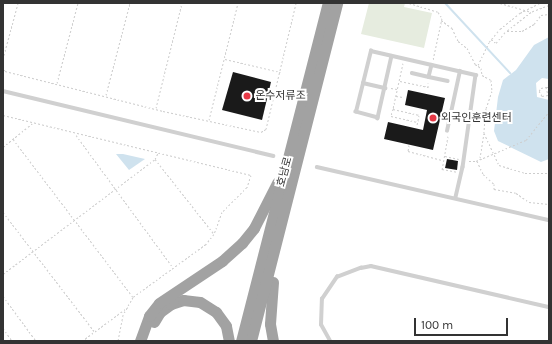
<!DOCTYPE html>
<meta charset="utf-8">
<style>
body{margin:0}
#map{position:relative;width:552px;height:344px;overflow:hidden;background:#fff;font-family:Karla,"Noto Sans KR",sans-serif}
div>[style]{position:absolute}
.green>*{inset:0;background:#e6ecdf}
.water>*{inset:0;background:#cfe2ee}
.stream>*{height:2px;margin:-1px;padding:0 1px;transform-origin:1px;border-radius:1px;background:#cfe2ee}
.building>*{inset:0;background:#1a1a1a}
.path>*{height:1px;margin-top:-0.5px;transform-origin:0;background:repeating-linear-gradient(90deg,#cdcdcd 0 2px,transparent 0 4px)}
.service>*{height:3.5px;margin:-1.75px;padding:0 1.75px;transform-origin:1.75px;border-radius:1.75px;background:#d0d0d0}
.trunk>*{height:11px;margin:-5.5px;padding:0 5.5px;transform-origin:5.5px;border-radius:5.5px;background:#a2a2a2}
.dots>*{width:11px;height:11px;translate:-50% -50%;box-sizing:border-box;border:2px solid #fff;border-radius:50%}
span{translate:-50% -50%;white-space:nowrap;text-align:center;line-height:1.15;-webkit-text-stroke:4px #fff;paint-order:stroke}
.poi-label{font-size:11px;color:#333}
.left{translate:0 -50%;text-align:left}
.street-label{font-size:11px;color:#333}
.frame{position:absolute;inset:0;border:4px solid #333;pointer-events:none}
.scale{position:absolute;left:414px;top:318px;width:94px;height:18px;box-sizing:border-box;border:2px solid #333;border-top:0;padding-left:5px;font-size:12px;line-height:14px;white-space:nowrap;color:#333;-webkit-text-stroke:3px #fff;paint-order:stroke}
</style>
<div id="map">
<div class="green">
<div style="clip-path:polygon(369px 3px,405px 3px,404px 7px,432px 13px,424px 48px,361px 34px)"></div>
</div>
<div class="water">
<div style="clip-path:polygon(549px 37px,549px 79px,542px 78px,536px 83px,537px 97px,549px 100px,549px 159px,541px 162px,498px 141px,494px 131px,498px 97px,503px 80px,516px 70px,534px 45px)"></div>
<div style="clip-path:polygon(116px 154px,123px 154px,145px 159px,129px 170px)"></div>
</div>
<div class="stream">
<div style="left:445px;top:3px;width:96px;rotate:47.1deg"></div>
</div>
<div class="building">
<div style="clip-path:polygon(233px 72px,271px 82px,262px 120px,222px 110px)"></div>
<div style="clip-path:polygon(408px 90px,445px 98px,433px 150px,384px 139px,388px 122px,423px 130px,427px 110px,405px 105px)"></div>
<div style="clip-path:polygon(447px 159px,458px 161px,457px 170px,445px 168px)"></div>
</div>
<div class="path">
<div style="left:409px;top:3px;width:30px;rotate:17deg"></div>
<div style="left:438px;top:12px;width:7px;rotate:56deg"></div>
<div style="left:442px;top:18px;width:43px;rotate:102.1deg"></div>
<div style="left:500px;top:3px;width:32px;rotate:16deg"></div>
<div style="left:549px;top:5px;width:19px;rotate:159deg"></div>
<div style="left:531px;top:12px;width:31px;rotate:142deg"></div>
<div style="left:507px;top:31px;width:15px"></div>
<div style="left:522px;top:31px;width:14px;rotate:-30deg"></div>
<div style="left:534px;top:24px;width:11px;rotate:-52deg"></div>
<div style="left:541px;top:15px;width:8px;rotate:-7deg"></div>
<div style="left:441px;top:20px;width:14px;rotate:36deg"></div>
<div style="left:452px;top:28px;width:14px;rotate:65deg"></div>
<div style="left:458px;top:41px;width:11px;rotate:38deg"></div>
<div style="left:467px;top:48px;width:18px;rotate:63deg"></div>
<div style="left:475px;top:64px;width:7px;rotate:34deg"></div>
<div style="left:481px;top:68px;width:7px;rotate:82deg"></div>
<div style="left:482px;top:75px;width:10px;rotate:29deg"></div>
<div style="left:491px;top:80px;width:11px;rotate:85deg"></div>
<div style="left:492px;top:91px;width:18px;rotate:109deg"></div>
<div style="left:486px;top:108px;width:25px;rotate:95deg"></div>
<div style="left:484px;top:133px;width:35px;rotate:65deg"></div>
<div style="left:499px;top:165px;width:27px;rotate:17deg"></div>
<div style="left:525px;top:173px;width:24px"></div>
<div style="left:491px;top:39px;width:6px;rotate:39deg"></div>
<div style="left:496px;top:43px;width:16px;rotate:-50deg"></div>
<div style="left:3px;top:55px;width:9px;rotate:90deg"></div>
<div style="left:4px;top:55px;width:54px;rotate:-74.9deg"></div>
<div style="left:225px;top:59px;width:57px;rotate:13.3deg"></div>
<div style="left:403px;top:63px;width:47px;rotate:102.3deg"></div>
<div style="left:393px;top:109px;width:27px;rotate:13deg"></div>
<div style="left:419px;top:115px;width:10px;rotate:101deg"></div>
<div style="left:478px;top:65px;width:25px;rotate:-64deg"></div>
<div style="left:489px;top:42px;width:17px;rotate:-50deg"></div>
<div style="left:500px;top:29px;width:26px;rotate:-39deg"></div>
<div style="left:520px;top:13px;width:22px;rotate:-27deg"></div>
<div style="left:3px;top:66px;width:5px;rotate:68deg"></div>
<div style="left:5px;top:71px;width:163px;rotate:14.2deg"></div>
<div style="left:163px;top:111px;width:100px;rotate:12.1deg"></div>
<div style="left:261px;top:132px;width:6px;rotate:-31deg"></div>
<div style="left:266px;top:129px;width:130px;rotate:-76.6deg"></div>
<div style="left:400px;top:81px;width:29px;rotate:12deg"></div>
<div style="left:428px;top:87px;width:4px;rotate:-90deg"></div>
<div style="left:57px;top:83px;width:83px;rotate:-75.3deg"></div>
<div style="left:546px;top:87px;width:8px;rotate:76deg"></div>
<div style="left:548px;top:95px;width:6px;rotate:171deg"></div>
<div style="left:542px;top:96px;width:6px;rotate:-121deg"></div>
<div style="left:539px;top:91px;width:4px;rotate:-56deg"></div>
<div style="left:541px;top:88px;width:5px;rotate:-11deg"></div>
<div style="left:546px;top:87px;width:3px"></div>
<div style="left:391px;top:88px;width:6px;rotate:9deg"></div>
<div style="left:106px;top:95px;width:95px;rotate:-75.4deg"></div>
<div style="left:549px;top:95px;width:5px;rotate:90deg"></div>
<div style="left:396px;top:96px;width:7px;rotate:8deg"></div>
<div style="left:156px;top:108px;width:108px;rotate:-76.1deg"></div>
<div style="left:393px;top:109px;width:7px;rotate:106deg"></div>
<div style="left:391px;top:116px;width:27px;rotate:13deg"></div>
<div style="left:3px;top:115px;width:255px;rotate:13.6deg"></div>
<div style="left:251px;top:175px;width:13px;rotate:108deg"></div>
<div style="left:247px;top:187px;width:35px;rotate:135deg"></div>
<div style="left:222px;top:212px;width:23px;rotate:110deg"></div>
<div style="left:214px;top:234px;width:13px;rotate:129deg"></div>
<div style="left:206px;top:244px;width:90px;rotate:144deg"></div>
<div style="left:133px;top:297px;width:21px;rotate:119deg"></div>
<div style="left:123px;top:315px;width:26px;rotate:101deg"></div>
<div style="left:209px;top:120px;width:121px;rotate:-76.1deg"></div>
<div style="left:76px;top:135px;width:162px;rotate:53.8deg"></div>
<div style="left:448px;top:136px;width:34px;rotate:100deg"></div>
<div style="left:442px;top:169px;width:15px;rotate:11deg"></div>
<div style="left:13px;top:139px;width:198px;rotate:52.8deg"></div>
<div style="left:409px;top:145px;width:6px;rotate:99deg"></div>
<div style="left:408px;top:151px;width:35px;rotate:15deg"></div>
<div style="left:3px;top:147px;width:40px;rotate:-39deg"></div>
<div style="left:445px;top:156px;width:14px;rotate:12deg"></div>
<div style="left:480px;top:158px;width:25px;rotate:-81deg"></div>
<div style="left:155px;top:159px;width:95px;rotate:51.8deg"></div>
<div style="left:469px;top:161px;width:7px"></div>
<div style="left:476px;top:161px;width:54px;rotate:-22.8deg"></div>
<div style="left:526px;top:140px;width:36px;rotate:-51deg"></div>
<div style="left:477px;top:161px;width:14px;rotate:65deg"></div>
<div style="left:483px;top:174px;width:15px;rotate:42deg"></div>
<div style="left:494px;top:184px;width:5px;rotate:90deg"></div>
<div style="left:494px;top:189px;width:22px;rotate:10deg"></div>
<div style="left:516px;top:193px;width:16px;rotate:35deg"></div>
<div style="left:529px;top:202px;width:20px;rotate:6deg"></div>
<div style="left:3px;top:212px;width:150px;rotate:52.6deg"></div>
<div style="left:3px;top:274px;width:191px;rotate:-37.1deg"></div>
<div style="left:155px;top:159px;width:7px;rotate:-63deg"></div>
<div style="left:3px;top:296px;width:56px;rotate:53.7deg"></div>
<div style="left:3px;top:328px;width:16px;rotate:55deg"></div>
<div style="left:82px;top:341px;width:57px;rotate:-36.5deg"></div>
</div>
<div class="service">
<div style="left:392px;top:56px;width:64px;rotate:102.7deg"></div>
<div style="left:378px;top:118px;width:23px;rotate:-165deg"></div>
<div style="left:356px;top:112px;width:63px;rotate:-76.2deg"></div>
<div style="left:371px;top:51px;width:108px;rotate:12.9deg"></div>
<div style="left:476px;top:75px;width:93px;rotate:98deg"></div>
<div style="left:463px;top:167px;width:31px;rotate:103deg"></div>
<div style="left:432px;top:65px;width:12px;rotate:104deg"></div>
<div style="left:429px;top:77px;width:19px;rotate:12deg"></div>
<div style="left:412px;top:73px;width:17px;rotate:13deg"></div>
<div style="left:363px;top:83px;width:23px;rotate:13deg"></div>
<div style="left:3px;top:91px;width:278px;rotate:13.5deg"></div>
<div style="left:447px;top:131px;width:61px;rotate:-77.8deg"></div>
<div style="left:317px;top:167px;width:238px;rotate:12.9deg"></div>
<div style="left:330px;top:341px;width:18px;rotate:-119deg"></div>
<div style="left:321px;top:325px;width:26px;rotate:-88deg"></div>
<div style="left:322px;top:299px;width:27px;rotate:-56deg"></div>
<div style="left:337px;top:277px;width:26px;rotate:-21deg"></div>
<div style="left:361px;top:268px;width:10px;rotate:-11deg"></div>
<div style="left:371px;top:266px;width:183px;rotate:13deg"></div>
</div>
<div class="trunk">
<div style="left:273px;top:282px;width:42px;rotate:94.1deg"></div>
<div style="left:270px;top:324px;width:17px;rotate:80deg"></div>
<div style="left:154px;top:322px;width:12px;rotate:-59deg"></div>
<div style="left:160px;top:312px;width:14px;rotate:-36deg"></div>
<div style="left:171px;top:304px;width:13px;rotate:-18deg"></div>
<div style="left:183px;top:300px;width:17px;rotate:7deg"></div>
<div style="left:200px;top:302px;width:19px;rotate:32deg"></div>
<div style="left:216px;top:312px;width:17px;rotate:54deg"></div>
<div style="left:226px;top:326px;width:15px;rotate:79deg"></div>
<div style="left:140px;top:341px;width:27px;rotate:-70deg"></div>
<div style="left:149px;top:316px;width:16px;rotate:-52deg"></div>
<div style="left:159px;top:303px;width:76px;rotate:-33.7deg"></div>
<div style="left:222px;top:261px;width:27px;rotate:-42deg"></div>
<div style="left:242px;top:243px;width:19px;rotate:-51deg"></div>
<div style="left:254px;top:228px;width:51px;rotate:-62.9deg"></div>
<div style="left:241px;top:341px;width:349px;rotate:-75.6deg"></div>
<div style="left:251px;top:341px;width:349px;rotate:-75.7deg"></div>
</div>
<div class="dots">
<div style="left:247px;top:96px;background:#e63946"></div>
<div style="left:433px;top:118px;background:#e63946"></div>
</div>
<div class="poi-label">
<span class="left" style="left:255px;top:96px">온수저류조</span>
<span class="left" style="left:441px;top:118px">외국인훈련센터</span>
</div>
<div class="street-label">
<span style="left:285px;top:172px;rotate:-75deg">호남로</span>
</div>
<div class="frame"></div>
<div class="scale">100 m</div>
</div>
